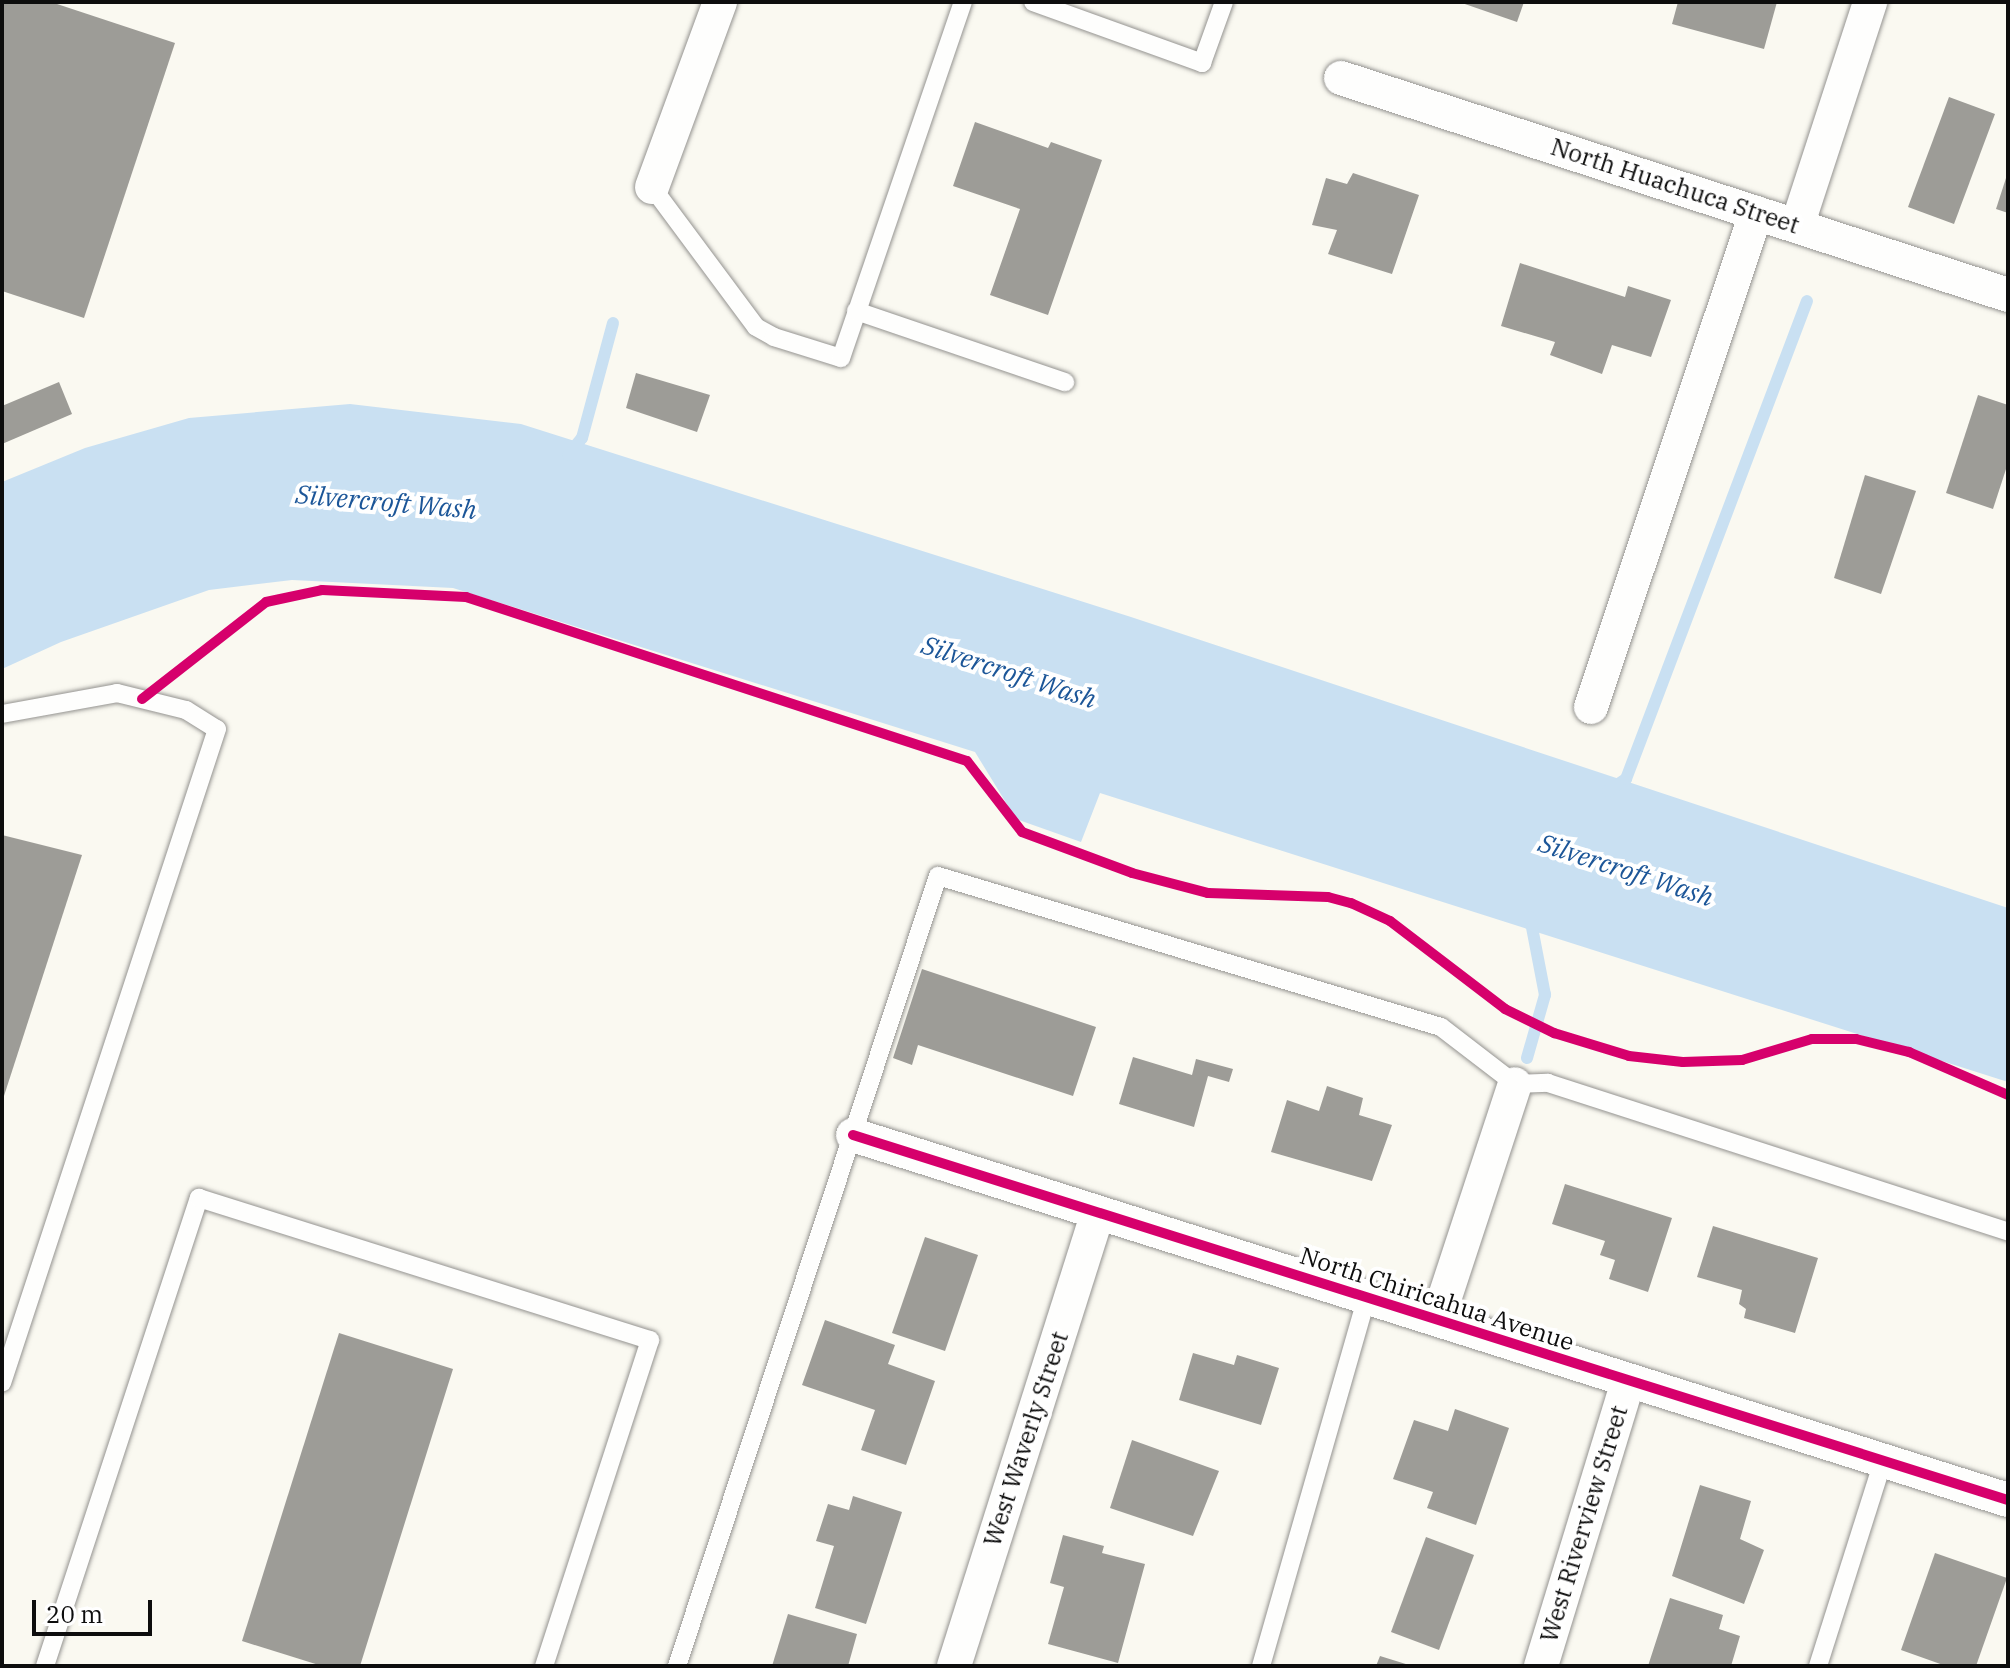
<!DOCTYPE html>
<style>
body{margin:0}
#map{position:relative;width:2010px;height:1668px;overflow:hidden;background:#faf9f1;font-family:"IBM Plex Serif",serif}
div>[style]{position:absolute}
.water>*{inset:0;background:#c9e0f2}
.stream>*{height:12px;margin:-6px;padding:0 6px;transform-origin:6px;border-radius:6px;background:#c9e0f2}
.building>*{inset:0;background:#9d9c97}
.roads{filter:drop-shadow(0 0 2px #949390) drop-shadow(0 0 2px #949390)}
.lane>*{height:18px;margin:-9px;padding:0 9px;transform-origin:9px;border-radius:9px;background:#fefefd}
.street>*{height:34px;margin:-17px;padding:0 17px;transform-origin:17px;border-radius:17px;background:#fefefd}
.cycleway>*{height:10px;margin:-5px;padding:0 5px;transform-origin:5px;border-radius:5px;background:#d6006c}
span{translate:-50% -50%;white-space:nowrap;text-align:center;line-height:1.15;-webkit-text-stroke:8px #fff;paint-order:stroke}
.street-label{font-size:24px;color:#0d0d0d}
.water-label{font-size:26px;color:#1c5698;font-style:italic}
.frame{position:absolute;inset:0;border:4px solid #0d0d0d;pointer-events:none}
.scale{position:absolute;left:32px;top:1600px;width:120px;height:36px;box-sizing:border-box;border:4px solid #0d0d0d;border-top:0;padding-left:10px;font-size:24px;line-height:28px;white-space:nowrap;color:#0d0d0d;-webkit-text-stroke:6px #fff;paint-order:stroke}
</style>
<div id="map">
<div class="water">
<div style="clip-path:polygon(350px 404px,521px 424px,1131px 617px,2008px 908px,2008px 1082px,1100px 793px,1081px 842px,1016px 819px,975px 752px,453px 588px,292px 580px,209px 590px,61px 642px,2px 669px,2px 482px,85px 448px,189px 418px)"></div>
</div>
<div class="stream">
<div style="left:568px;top:455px;width:22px;rotate:-51deg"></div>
<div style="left:582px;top:438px;width:119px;rotate:-74.9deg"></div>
<div style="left:1608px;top:791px;width:22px;rotate:-34deg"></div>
<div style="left:1626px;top:779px;width:511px;rotate:-69.26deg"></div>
<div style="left:1527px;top:1058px;width:66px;rotate:-74.1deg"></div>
<div style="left:1545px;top:995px;width:79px;rotate:-100.9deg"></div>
</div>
<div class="building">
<div style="clip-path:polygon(2px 2px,51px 2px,175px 43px,84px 318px,2px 291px)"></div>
<div style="clip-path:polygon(1459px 2px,1524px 2px,1517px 22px)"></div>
<div style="clip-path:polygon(1678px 2px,1777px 2px,1764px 49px,1672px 24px)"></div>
<div style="clip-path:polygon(1949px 97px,1995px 114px,1954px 224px,1908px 207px)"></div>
<div style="clip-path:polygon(975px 122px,1048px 148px,1051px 142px,1102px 160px,1048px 315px,990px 295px,1020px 209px,953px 186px)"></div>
<div style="clip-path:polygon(1353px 173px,1419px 195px,1392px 274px,1328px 254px,1337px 230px,1312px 225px,1326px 178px,1347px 184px)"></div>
<div style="clip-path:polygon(2007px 175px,2008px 175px,2008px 213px,1996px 209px)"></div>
<div style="clip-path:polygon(1520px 263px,1625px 297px,1628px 286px,1671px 300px,1651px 357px,1612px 345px,1602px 374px,1550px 355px,1555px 342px,1501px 326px)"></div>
<div style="clip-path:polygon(636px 373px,710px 395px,697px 432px,626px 408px)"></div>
<div style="clip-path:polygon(59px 382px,72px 414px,2px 444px,2px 406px)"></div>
<div style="clip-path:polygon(1978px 395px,2008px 405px,2008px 463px,1993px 509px,1946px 493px)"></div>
<div style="clip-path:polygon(1865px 475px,1916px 491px,1881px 594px,1834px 578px)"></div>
<div style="clip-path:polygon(2px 835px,82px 855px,3px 1099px,2px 1099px)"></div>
<div style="clip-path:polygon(922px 969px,1096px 1027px,1073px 1096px,918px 1045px,912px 1065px,893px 1058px)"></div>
<div style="clip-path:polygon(1133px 1057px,1192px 1075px,1196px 1059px,1233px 1069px,1229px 1082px,1208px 1076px,1194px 1127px,1119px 1104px)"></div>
<div style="clip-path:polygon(1327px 1086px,1363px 1098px,1359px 1115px,1392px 1125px,1372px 1181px,1271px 1152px,1287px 1100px,1319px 1111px)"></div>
<div style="clip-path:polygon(1565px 1184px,1672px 1218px,1648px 1292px,1609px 1279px,1615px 1260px,1600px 1255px,1605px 1241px,1552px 1224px)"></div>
<div style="clip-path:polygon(1713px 1226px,1818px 1258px,1795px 1333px,1744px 1318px,1746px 1309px,1739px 1304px,1742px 1290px,1697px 1277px)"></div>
<div style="clip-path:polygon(925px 1237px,978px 1255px,945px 1351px,892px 1333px)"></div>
<div style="clip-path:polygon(825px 1320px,895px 1345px,888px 1364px,935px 1381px,906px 1465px,861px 1450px,875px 1410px,802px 1385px)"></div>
<div style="clip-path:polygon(339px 1333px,453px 1369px,360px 1666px,322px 1666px,242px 1641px)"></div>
<div style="clip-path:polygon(1193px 1353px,1234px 1365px,1237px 1355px,1279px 1368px,1261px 1425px,1179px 1400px)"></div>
<div style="clip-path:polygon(1455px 1409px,1509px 1428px,1476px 1525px,1427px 1508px,1433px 1492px,1393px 1479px,1414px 1420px,1448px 1431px)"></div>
<div style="clip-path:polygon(1132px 1440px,1219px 1471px,1193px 1536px,1110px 1508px)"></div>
<div style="clip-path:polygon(1700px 1485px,1751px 1501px,1740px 1539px,1764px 1550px,1744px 1604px,1672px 1576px)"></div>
<div style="clip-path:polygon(853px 1496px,902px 1512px,866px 1624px,815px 1608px,834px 1546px,816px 1541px,828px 1504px,849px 1510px)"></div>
<div style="clip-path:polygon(1063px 1535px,1104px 1546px,1102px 1553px,1145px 1564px,1118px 1663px,1048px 1644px,1064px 1587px,1050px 1583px)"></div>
<div style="clip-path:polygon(1426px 1537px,1474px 1555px,1439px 1650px,1391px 1632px)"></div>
<div style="clip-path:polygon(1935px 1553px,2007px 1578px,1976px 1666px,1946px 1666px,1901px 1650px)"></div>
<div style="clip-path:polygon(1670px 1598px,1723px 1615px,1719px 1629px,1740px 1636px,1731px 1666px,1648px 1666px)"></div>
<div style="clip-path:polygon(788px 1614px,857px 1634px,848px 1666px,772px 1666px)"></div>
<div style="clip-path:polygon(1380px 1656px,1409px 1665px,1409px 1666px,1376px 1666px)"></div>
</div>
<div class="roads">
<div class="lane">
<div style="left:1033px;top:2px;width:180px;rotate:19.8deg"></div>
<div style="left:1202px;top:63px;width:65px;rotate:-70.2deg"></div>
<div style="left:652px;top:187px;width:174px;rotate:53.4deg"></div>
<div style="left:756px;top:327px;width:21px;rotate:29deg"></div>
<div style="left:774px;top:337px;width:70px;rotate:17.4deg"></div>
<div style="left:841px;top:358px;width:376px;rotate:-71.1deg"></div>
<div style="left:856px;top:311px;width:221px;rotate:18.8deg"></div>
<div style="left:2px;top:714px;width:117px;rotate:-10.3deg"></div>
<div style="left:117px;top:693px;width:71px;rotate:13.8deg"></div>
<div style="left:186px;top:710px;width:36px;rotate:32deg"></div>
<div style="left:217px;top:729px;width:688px;rotate:108.2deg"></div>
<div style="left:45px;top:1666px;width:493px;rotate:-71.8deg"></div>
<div style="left:199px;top:1198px;width:473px;rotate:17.5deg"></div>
<div style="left:650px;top:1340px;width:343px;rotate:108deg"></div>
<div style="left:677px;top:1666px;width:832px;rotate:-71.72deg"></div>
<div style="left:938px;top:876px;width:525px;rotate:16.71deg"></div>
<div style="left:1441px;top:1027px;width:93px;rotate:37.6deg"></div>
<div style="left:1515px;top:1084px;width:33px;rotate:-2deg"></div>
<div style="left:1548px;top:1083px;width:484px;rotate:17.9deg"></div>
<div style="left:1261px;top:1666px;width:385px;rotate:-74deg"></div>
<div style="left:1818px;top:1666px;width:215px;rotate:-72.4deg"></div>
</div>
<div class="street">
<div style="left:1341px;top:78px;width:701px;rotate:18.02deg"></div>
<div style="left:652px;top:187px;width:197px;rotate:-69.8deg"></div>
<div style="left:1797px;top:226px;width:236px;rotate:-71.9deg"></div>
<div style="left:1591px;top:707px;width:521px;rotate:-71.53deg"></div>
<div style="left:853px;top:1135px;width:1211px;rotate:17.54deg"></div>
<div style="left:1438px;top:1318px;width:246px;rotate:-71.8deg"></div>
<div style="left:954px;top:1666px;width:475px;rotate:-72.4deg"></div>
<div style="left:1541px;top:1666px;width:297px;rotate:-73deg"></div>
</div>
</div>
<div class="cycleway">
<div style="left:142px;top:699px;width:157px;rotate:-38deg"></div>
<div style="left:266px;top:602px;width:57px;rotate:-12.1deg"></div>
<div style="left:322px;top:590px;width:144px;rotate:2.8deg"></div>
<div style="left:466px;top:597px;width:527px;rotate:18.13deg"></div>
<div style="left:967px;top:761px;width:90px;rotate:52.2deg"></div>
<div style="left:1022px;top:832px;width:117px;rotate:20.4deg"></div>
<div style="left:1132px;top:873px;width:79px;rotate:14.7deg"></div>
<div style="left:1208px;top:893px;width:120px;rotate:1.9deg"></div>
<div style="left:1328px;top:897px;width:24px;rotate:15deg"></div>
<div style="left:1351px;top:903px;width:43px;rotate:24.8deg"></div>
<div style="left:1390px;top:921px;width:145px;rotate:37.4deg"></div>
<div style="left:1505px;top:1009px;width:55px;rotate:26.1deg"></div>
<div style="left:1554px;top:1033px;width:78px;rotate:17deg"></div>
<div style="left:1629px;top:1056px;width:54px;rotate:6.3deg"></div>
<div style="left:1683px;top:1062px;width:59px;rotate:-1.9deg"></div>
<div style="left:1742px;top:1060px;width:73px;rotate:-16.7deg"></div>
<div style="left:1812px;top:1039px;width:44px"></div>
<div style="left:1856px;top:1039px;width:55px;rotate:13.8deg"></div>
<div style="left:1909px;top:1052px;width:108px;rotate:23.5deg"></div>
<div style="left:853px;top:1135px;width:1211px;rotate:17.54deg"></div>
</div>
<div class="street-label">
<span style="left:1675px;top:186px;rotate:18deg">North Huachuca Street</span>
<span style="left:1437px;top:1299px;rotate:18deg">North Chiricahua Avenue</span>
<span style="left:1026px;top:1439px;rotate:-72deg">West Waverly Street</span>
<span style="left:1584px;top:1524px;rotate:-73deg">West Riverview Street</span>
</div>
<div class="water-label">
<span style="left:386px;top:502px;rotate:5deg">Silvercroft Wash</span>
<span style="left:1009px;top:672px;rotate:18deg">Silvercroft Wash</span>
<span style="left:1626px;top:870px;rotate:18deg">Silvercroft Wash</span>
</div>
<div class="frame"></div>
<div class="scale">20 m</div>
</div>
